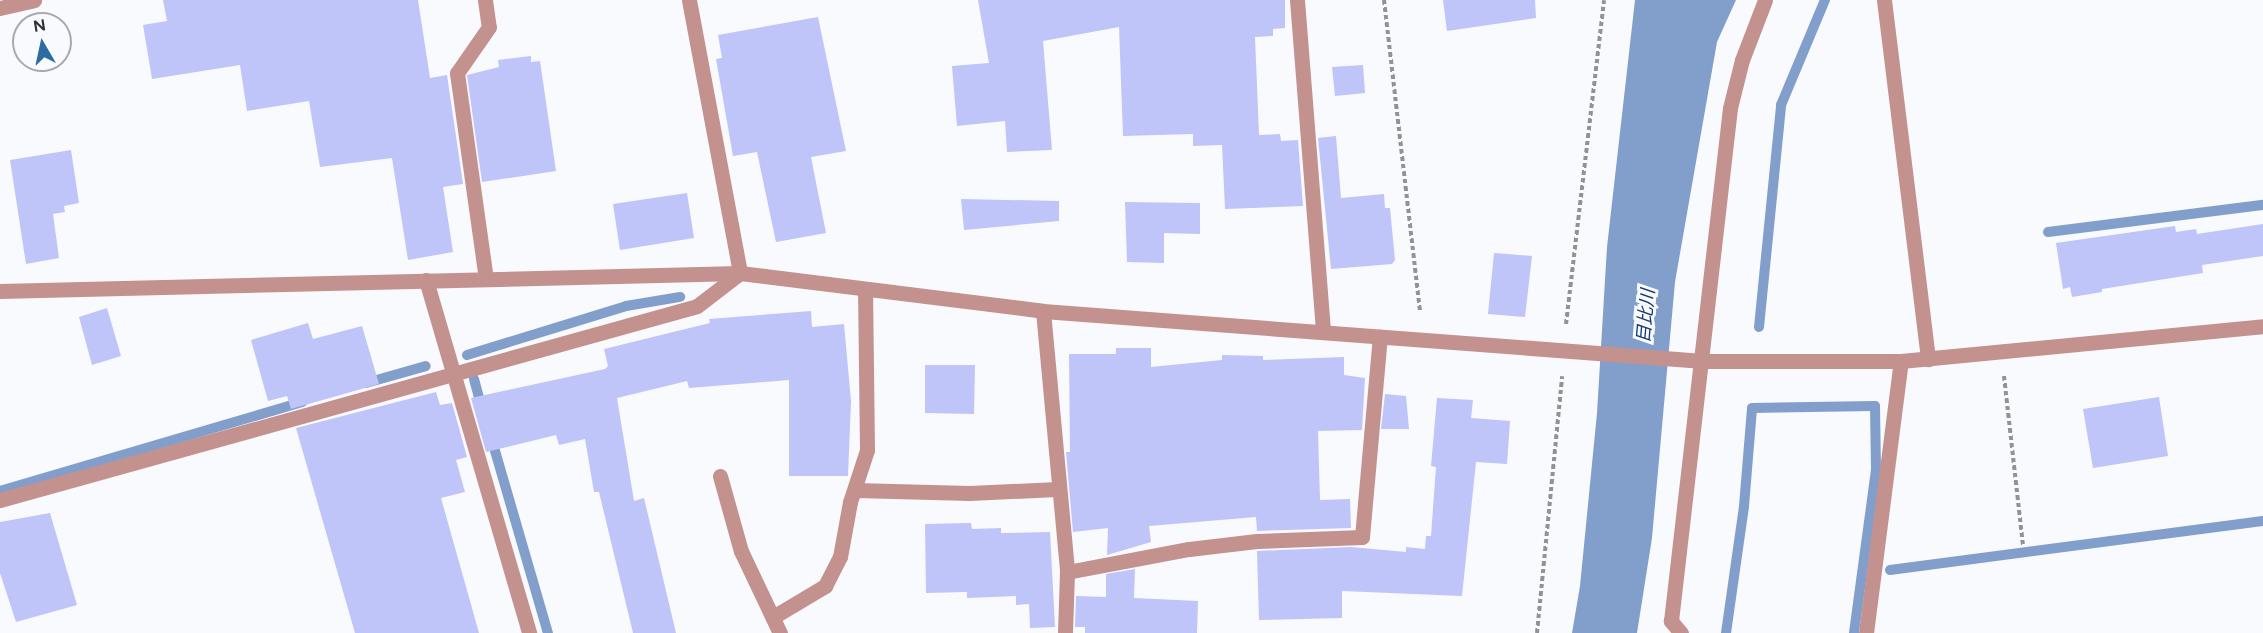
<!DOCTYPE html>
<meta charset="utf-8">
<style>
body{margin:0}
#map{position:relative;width:2263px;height:633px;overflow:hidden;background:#f9fafe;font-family:Figtree,"Noto Sans JP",sans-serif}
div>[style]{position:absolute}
.water>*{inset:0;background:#829fcc}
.stream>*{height:10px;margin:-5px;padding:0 5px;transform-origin:5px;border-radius:5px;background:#829fcc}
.building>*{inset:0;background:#bfc4f9}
.path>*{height:4px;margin-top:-2px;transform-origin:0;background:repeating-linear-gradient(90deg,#929296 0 4.5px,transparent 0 7.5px)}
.street>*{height:15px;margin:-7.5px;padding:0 7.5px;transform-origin:7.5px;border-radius:7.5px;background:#c3928e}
span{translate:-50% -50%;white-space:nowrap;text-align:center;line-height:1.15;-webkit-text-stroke:6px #f9fafe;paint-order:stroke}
.water-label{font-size:18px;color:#15386f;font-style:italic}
.north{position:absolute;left:12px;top:12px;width:60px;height:60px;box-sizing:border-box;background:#f9fafe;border:2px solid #a9aaae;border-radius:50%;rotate:351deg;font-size:16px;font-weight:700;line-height:24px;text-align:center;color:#323236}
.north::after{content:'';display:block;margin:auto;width:21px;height:27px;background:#2b6da3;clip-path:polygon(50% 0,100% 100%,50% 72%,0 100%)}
</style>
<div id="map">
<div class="water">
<div style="clip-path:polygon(1635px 0,1736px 0,1717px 42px,1675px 282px,1652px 538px,1637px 633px,1572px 633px,1580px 586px,1597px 413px,1607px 247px)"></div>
</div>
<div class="stream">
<div style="left:2048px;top:232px;width:217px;rotate:-7.2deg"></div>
<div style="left:1759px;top:327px;width:223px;rotate:-84.3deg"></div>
<div style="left:1781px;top:105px;width:114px;rotate:-67.3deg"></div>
<div style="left:467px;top:355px;width:166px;rotate:-17.1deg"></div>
<div style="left:626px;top:306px;width:55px;rotate:-9.5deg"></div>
<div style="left:474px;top:379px;width:30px;rotate:75deg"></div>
<div style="left:366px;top:383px;width:62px;rotate:-15.8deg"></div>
<div style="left:491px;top:437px;width:204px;rotate:73.8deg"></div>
<div style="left:0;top:491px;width:315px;rotate:-16.4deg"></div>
<div style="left:1890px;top:570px;width:376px;rotate:-7.5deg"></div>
<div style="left:1726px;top:633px;width:128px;rotate:-81.9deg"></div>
<div style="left:1744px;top:506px;width:98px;rotate:-85.3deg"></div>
<div style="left:1752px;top:408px;width:123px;rotate:-0.9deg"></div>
<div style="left:1875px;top:406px;width:64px;rotate:89.1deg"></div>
<div style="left:1876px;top:470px;width:164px;rotate:97.7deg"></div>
</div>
<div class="building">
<div style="clip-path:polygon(163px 0,418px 0,430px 78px,447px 75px,463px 184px,443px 187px,453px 252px,408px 260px,392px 158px,320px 167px,309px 101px,247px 111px,240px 65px,152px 79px,143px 25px,167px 21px)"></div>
<div style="clip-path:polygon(978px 0,1285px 0,1285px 28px,1273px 29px,1273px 36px,1255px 37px,1259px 135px,1280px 134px,1281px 141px,1298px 140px,1303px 206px,1225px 209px,1222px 145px,1193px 146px,1193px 134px,1123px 136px,1119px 27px,1043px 41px,1052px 150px,1007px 152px,1005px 121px,957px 126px,952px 66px,989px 63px)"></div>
<div style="clip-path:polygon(1443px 0,1535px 0,1536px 18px,1447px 31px)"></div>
<div style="clip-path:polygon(818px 17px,846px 151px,811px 157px,826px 233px,776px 242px,757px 152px,733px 156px,716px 59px,722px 58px,718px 35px)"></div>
<div style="clip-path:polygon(531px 56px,531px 62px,540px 61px,556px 171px,482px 182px,467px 75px,499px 67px,498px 60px)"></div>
<div style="clip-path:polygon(1363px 65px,1365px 93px,1335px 96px,1332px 67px)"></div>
<div style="clip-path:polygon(1336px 136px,1341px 198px,1384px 194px,1385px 208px,1390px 208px,1395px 260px,1392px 264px,1331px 269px,1318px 138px)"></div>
<div style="clip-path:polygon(71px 150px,79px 203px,64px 206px,65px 212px,53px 214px,59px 258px,26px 264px,10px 160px)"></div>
<div style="clip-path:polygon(687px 193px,694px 238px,620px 250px,613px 204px)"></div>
<div style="clip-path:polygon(961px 199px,1059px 201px,1059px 221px,964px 230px)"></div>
<div style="clip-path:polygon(1125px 202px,1200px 203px,1200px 234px,1164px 233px,1164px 263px,1127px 262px)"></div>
<div style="clip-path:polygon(2263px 224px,2263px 256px,2202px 265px,2203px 273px,2102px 289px,2102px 292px,2072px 297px,2070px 287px,2063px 289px,2056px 243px,2175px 226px,2176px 232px,2196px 229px,2197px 234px)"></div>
<div style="clip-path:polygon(1494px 253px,1532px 256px,1525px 317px,1488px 314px)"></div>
<div style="clip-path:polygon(107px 308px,121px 356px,92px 365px,79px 317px)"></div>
<div style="clip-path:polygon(811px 311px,812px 327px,844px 324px,851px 401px,848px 476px,789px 476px,789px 380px,689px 388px,687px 381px,617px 398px,634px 501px,644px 498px,676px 633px,633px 633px,599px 492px,594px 492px,585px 439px,559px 445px,556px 435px,486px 452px,471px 398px,605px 369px,608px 366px,604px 349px,710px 323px,709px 319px)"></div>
<div style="clip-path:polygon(308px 323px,313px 339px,362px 326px,379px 384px,291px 409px,287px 396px,268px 401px,251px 340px)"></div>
<div style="clip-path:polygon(1116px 348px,1151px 348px,1151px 367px,1222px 360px,1222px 355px,1263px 356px,1263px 360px,1344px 357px,1344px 375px,1365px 378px,1362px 430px,1318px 431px,1320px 500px,1350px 499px,1351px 528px,1257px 531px,1256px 517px,1149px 526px,1151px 542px,1107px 555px,1108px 528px,1073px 532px,1066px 452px,1070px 452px,1069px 354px,1116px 354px)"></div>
<div style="clip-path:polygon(925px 365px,975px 365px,974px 414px,925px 413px)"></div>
<div style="clip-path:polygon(436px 392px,440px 405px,452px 403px,467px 457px,456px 460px,465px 492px,441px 498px,479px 633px,355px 633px,296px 428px)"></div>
<div style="clip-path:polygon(1385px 394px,1406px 396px,1409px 429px,1381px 429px)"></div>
<div style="clip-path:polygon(2159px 397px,2168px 456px,2093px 468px,2083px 409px)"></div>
<div style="clip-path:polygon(1437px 398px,1473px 400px,1471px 418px,1510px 421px,1507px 464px,1476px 462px,1462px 596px,1342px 591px,1342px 618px,1259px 620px,1257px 551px,1351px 547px,1406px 552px,1406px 547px,1425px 549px,1426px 536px,1431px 536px,1436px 467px,1431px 466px)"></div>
<div style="clip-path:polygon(50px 513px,77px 605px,16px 622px,0 573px,0 522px)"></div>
<div style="clip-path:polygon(971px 523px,972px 529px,1001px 528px,1001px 533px,1050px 532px,1055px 627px,1030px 628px,1029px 604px,1016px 605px,1016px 596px,967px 598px,967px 592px,926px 593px,925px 524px)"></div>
<div style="clip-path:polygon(1135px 569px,1134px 598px,1198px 601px,1197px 633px,1085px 633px,1085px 627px,1075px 627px,1076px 596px,1106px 597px,1106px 574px)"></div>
</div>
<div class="path">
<div style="left:1384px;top:0;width:314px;rotate:83.4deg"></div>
<div style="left:1566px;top:324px;width:326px;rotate:-83.3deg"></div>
<div style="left:2004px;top:376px;width:170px;rotate:83.6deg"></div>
<div style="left:1537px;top:633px;width:258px;rotate:-84.4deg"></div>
</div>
<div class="street">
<div style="left:485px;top:0;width:27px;rotate:82deg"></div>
<div style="left:489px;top:27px;width:56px;rotate:124.8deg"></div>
<div style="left:457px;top:73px;width:208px;rotate:82deg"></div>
<div style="left:689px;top:0;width:278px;rotate:79.4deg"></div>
<div style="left:1297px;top:0;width:333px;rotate:85.5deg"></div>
<div style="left:1884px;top:0;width:362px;rotate:83deg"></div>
<div style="left:0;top:8px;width:35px;rotate:-13deg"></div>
<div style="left:426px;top:280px;width:368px;rotate:73.7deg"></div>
<div style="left:0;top:291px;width:740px;rotate:-1.39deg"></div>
<div style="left:740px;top:273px;width:305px;rotate:7.1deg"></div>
<div style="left:1043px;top:311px;width:662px;rotate:4.33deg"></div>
<div style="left:1703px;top:361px;width:198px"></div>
<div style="left:1901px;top:361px;width:364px;rotate:-5.5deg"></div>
<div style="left:1043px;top:311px;width:262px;rotate:84.7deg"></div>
<div style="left:1067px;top:572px;width:61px;rotate:91.9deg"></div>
<div style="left:720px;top:476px;width:78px;rotate:74.4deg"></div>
<div style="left:741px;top:551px;width:91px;rotate:64.6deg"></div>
<div style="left:855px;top:490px;width:114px;rotate:1.5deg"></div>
<div style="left:969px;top:493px;width:88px;rotate:-2.6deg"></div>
<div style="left:0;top:500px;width:723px;rotate:-15.55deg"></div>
<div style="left:697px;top:306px;width:54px;rotate:-37.5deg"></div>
<div style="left:1067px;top:572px;width:124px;rotate:-10.7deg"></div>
<div style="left:1189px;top:549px;width:68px;rotate:-6.7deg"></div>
<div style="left:1257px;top:541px;width:105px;rotate:-2.2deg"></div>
<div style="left:1362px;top:537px;width:201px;rotate:-84.9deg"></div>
<div style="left:773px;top:617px;width:61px;rotate:-30.8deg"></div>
<div style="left:825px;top:586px;width:33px;rotate:-63deg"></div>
<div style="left:840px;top:557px;width:56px;rotate:-79.7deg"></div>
<div style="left:850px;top:502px;width:55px;rotate:-71.9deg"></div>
<div style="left:867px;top:450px;width:161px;rotate:-90.7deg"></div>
<div style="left:1681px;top:633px;width:16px;rotate:-130deg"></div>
<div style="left:1671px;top:621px;width:516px;rotate:-83.44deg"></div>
<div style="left:1730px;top:108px;width:49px;rotate:-76deg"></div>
<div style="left:1742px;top:60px;width:64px;rotate:-69deg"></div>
<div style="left:1866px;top:633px;width:274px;rotate:-82.7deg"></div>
</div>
<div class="water-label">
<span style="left:1646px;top:316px;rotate:-85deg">目比川</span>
</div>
<div class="north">N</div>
</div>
